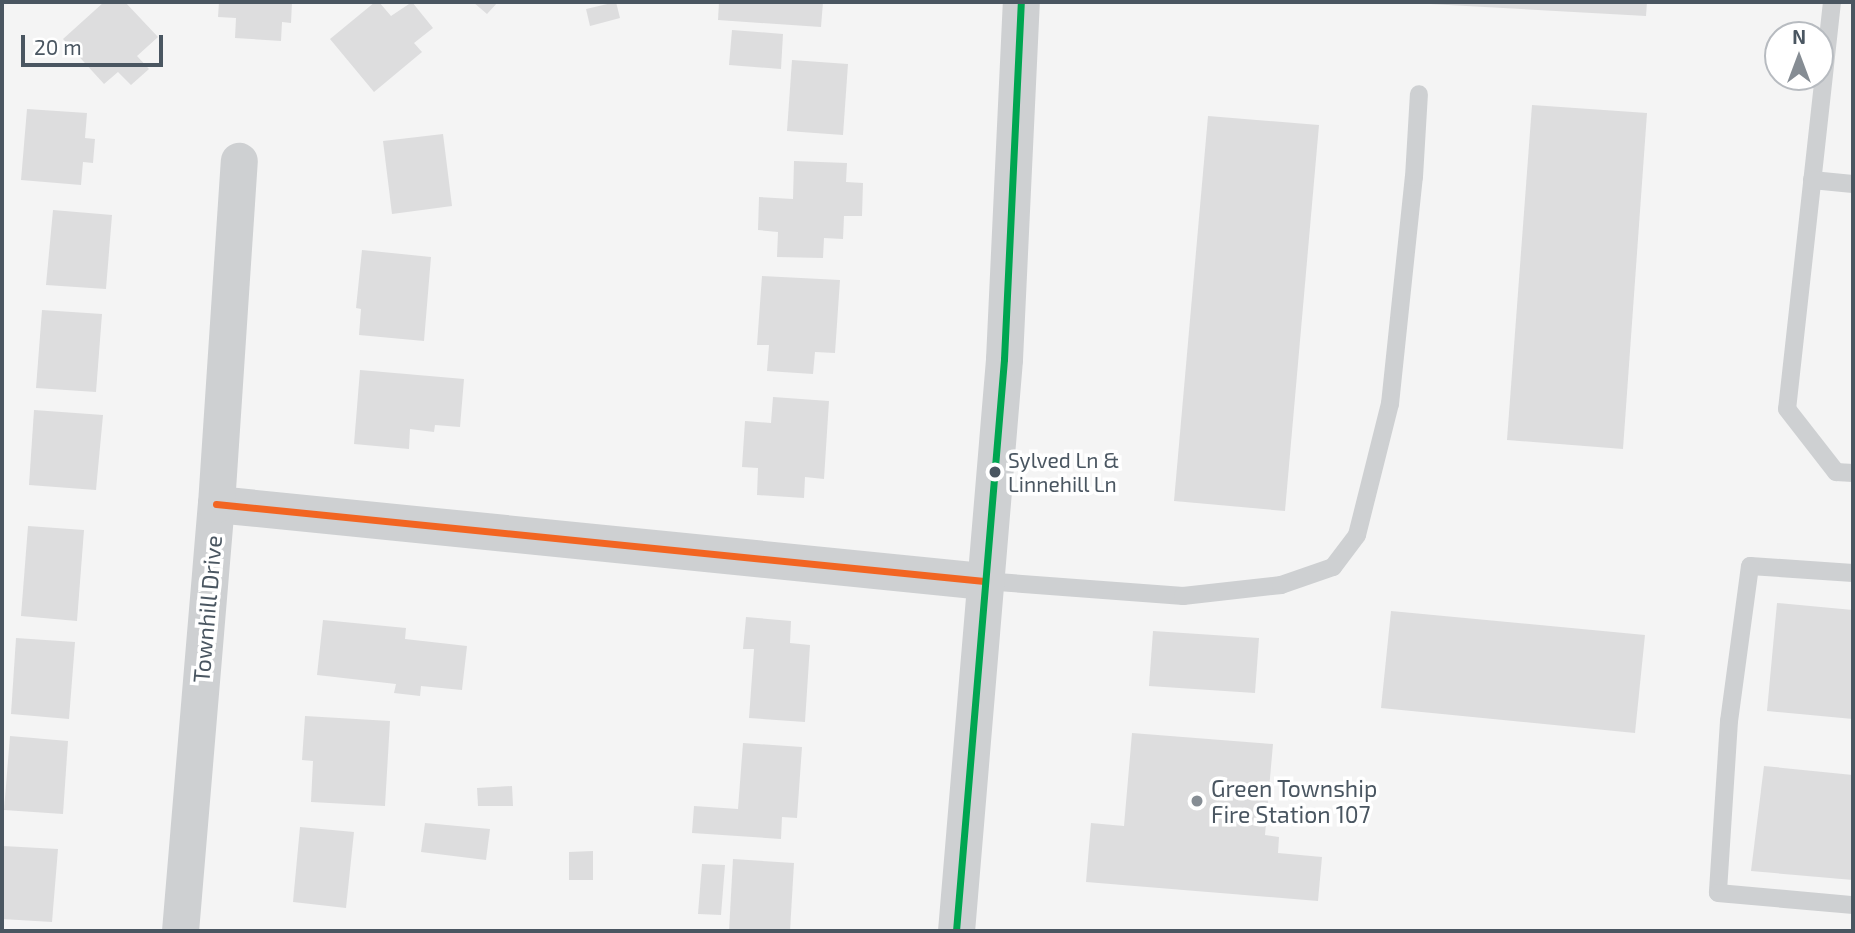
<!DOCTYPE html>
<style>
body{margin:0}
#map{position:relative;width:1855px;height:933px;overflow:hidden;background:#f4f4f4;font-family:"Exo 2",sans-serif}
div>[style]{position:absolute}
.building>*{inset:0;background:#ddddde}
.lane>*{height:18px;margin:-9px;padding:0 9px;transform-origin:9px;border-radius:9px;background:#ced0d2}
.street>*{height:37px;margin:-18.5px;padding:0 18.5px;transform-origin:18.5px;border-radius:18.5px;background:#ced0d2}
.bus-1>*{height:7px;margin:-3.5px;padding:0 3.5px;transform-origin:3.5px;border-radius:3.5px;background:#f26522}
.bus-2>*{height:7px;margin:-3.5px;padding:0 3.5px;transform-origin:3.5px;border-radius:3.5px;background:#00a651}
.dots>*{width:19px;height:19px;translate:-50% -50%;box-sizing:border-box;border:4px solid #fff;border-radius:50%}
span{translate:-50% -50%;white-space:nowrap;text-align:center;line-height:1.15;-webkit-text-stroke:7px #fff;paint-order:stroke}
.bus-label{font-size:21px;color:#4a5661}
.left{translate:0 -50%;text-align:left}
.street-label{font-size:23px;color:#4a5661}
.poi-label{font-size:23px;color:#4a5661}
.frame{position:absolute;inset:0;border:4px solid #4a5661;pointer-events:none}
.north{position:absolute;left:1764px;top:21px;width:70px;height:70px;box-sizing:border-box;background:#fff;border:2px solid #b7bbc0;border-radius:50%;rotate:0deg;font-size:19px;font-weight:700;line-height:28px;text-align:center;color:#4a5661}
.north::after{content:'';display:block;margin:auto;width:24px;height:32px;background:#868d94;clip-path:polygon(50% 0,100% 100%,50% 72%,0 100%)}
.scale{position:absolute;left:21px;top:35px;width:142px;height:32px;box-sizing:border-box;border:4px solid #4a5661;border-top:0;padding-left:9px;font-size:21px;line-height:24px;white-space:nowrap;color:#4a5661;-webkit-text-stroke:5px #fff;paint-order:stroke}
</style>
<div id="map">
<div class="building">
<div style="clip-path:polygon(104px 2px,125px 2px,158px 37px,137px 56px,149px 69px,131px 85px,118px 72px,104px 84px,63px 39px)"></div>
<div style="clip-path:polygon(219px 2px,292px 2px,291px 23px,282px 22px,281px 41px,235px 38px,236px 18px,218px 17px)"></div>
<div style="clip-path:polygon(375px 2px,379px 2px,391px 16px,412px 2px,433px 28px,414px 43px,422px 52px,374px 92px,330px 39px)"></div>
<div style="clip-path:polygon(473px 2px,498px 2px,487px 14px)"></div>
<div style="clip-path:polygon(616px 2px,620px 18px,590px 26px,586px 9px)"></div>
<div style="clip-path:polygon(719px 2px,823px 2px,821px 27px,718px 20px)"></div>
<div style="clip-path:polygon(1393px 2px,1647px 2px,1646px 16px)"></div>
<div style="clip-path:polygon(732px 30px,783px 34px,781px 69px,729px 65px)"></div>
<div style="clip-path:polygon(792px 60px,848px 64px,843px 135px,787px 131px)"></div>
<div style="clip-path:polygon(1532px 105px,1647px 113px,1623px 449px,1507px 440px)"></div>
<div style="clip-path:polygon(27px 109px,87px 113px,85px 138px,95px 139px,93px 163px,83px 162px,81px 185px,21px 180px)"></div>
<div style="clip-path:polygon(1208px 116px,1319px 125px,1285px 511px,1174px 501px)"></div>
<div style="clip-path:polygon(443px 134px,452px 206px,392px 214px,383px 141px)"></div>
<div style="clip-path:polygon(794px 161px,847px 163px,846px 182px,863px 183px,862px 216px,844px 216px,843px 239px,824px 238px,823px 258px,777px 257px,778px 232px,758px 230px,759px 197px,793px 199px)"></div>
<div style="clip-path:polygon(53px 210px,112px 215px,106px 289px,46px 285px)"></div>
<div style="clip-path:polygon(362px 250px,431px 257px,424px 341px,359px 335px,361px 309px,356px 308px)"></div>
<div style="clip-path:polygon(762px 276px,840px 280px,835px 353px,815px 352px,813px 374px,767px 371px,769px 345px,757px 345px)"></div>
<div style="clip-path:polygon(42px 310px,102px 314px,96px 392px,36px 388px)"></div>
<div style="clip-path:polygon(360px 370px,464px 379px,460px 427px,435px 425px,434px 432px,410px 429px,409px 449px,354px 444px)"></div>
<div style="clip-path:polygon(773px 397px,829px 401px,824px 479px,805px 477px,804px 498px,757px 495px,758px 468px,742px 467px,745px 421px,771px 423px)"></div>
<div style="clip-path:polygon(34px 410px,103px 415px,96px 490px,29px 485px)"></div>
<div style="clip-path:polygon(28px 526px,84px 530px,77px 621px,21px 616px)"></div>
<div style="clip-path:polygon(1777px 603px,1853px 610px,1853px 719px,1767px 711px)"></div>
<div style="clip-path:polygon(1391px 611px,1645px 635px,1635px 733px,1381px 708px)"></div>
<div style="clip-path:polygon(746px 617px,791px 621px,790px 643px,810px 645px,805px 722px,749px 718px,754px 649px,743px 649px)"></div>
<div style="clip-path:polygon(323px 620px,406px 628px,405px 639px,467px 646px,462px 690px,421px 686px,420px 696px,394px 693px,396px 684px,317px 675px)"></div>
<div style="clip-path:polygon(1153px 631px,1259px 638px,1255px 693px,1149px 686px)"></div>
<div style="clip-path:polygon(16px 638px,75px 642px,69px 719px,11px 714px)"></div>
<div style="clip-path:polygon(305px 716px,390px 721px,385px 806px,311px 802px,313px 761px,302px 760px)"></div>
<div style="clip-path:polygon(1132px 733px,1273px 744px,1265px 835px,1279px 837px,1278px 853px,1322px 857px,1318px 901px,1086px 882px,1091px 823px,1124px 826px)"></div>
<div style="clip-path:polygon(10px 736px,68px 741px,63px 814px,4px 810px)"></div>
<div style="clip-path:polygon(743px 743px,802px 747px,797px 818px,782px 817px,781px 839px,692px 833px,694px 806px,738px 809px)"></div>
<div style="clip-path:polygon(1764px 766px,1853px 775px,1853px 880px,1751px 871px)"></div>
<div style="clip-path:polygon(512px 786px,513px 806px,478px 806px,477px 788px)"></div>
<div style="clip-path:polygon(425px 823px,490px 829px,486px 860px,421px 852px)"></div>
<div style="clip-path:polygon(300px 827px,354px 832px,346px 908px,293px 902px)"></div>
<div style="clip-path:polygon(3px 846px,58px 849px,52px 922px,2px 919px)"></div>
<div style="clip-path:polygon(593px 851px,593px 880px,569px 880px,569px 852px)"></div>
<div style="clip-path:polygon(733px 859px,794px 863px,790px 931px,729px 931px)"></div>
<div style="clip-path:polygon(702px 864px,725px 865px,721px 915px,698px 914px)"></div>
</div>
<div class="lane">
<div style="left:1832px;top:2px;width:409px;rotate:96.3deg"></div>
<div style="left:1787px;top:409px;width:80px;rotate:52.1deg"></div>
<div style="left:1836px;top:472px;width:17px;rotate:3deg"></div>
<div style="left:1812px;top:180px;width:41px;rotate:5.6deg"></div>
<div style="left:1853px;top:573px;width:103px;rotate:-176.1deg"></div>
<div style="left:1750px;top:566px;width:156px;rotate:97.7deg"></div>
<div style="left:1729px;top:721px;width:172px;rotate:93.7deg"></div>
<div style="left:1718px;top:893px;width:136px;rotate:5.1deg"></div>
<div style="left:984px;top:581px;width:200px;rotate:4.3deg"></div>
<div style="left:1183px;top:596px;width:99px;rotate:-6.4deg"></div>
<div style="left:1281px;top:585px;width:55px;rotate:-19.1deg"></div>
<div style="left:1333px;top:567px;width:40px;rotate:-53deg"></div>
<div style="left:1357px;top:535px;width:135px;rotate:-75.9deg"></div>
<div style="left:1390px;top:404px;width:228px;rotate:-84deg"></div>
<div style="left:1414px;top:177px;width:83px;rotate:-86.6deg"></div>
</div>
<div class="street">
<div style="left:216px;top:504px;width:772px;rotate:5.73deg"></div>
<div style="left:180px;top:931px;width:429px;rotate:-85.2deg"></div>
<div style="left:216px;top:504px;width:344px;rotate:-86.2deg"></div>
<div style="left:956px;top:931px;width:574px;rotate:-85.2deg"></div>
<div style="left:1004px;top:359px;width:357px;rotate:-87.3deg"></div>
</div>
<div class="bus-1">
<div style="left:216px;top:504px;width:772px;rotate:5.73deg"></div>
</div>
<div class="bus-2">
<div style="left:956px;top:931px;width:574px;rotate:-85.2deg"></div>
<div style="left:1004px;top:359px;width:357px;rotate:-87.3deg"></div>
</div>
<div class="dots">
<div style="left:995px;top:472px;background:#4a5661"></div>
<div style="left:1197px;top:801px;background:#868d94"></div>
</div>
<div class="bus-label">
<span class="left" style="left:1008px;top:472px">Sylved Ln &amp;<br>Linnehill Ln</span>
</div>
<div class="street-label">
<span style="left:207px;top:609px;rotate:-85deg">Townhill Drive</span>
</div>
<div class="poi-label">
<span class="left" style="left:1211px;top:801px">Green Township<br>Fire Station 107</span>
</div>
<div class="frame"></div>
<div class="north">N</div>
<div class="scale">20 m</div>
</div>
